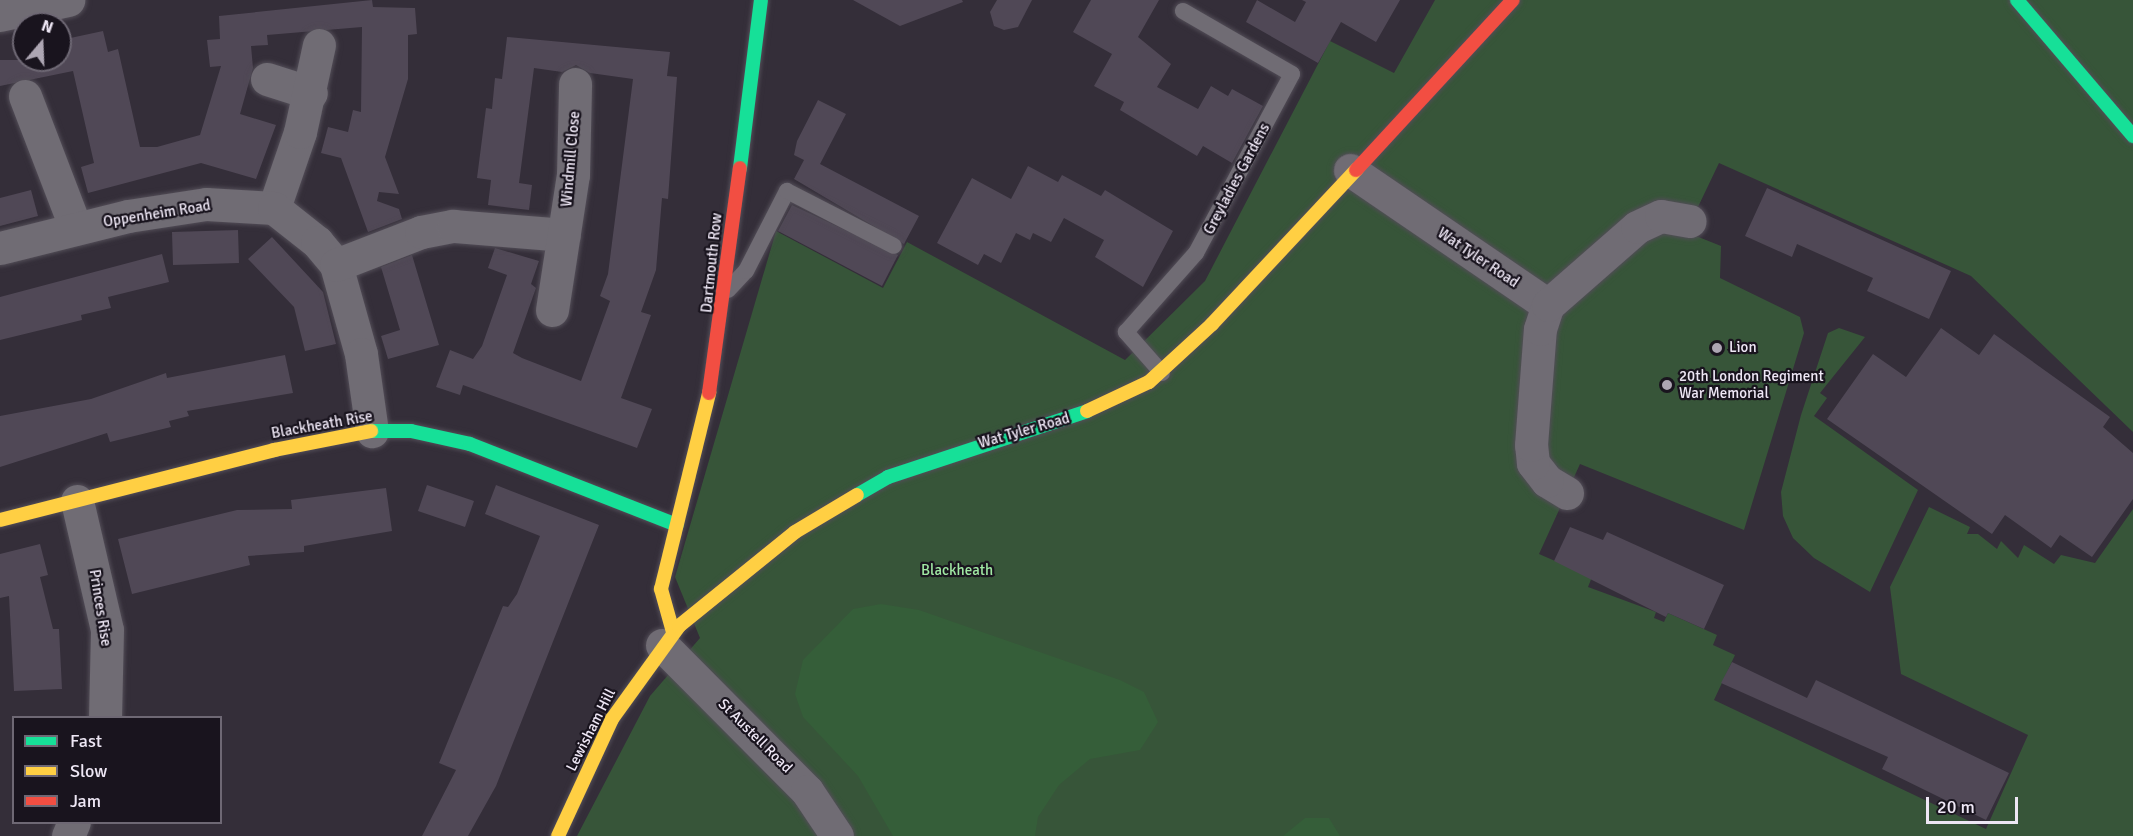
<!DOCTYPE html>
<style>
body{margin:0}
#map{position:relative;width:2133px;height:836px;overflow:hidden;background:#342e39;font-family:Signika,sans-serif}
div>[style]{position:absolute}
.green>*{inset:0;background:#375539}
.forest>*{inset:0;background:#355e39}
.building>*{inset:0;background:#504856}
.roads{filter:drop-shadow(0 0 2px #524d57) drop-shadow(0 0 2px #524d57)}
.lane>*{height:16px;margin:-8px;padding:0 8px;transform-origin:8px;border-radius:8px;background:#706c74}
.street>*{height:33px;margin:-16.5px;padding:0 16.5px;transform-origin:16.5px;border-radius:16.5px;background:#706c74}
.fast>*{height:14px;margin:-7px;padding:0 7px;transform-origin:7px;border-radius:7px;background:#16e098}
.slow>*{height:14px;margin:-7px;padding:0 7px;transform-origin:7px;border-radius:7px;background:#ffcf43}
.jam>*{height:14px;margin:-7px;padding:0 7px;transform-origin:7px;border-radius:7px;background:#f24e42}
.dots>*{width:16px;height:16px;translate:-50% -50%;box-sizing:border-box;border:3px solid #19141e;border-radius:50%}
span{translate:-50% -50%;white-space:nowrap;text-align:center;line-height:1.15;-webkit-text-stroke:4.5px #19141e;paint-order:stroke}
.street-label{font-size:15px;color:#eee7f5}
.poi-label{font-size:15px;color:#eee7f5}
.left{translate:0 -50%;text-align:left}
.park-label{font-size:15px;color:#a1e9a4}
.legend{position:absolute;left:12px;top:716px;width:210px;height:108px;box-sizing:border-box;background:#19141e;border:2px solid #6e6874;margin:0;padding:8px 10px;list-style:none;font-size:18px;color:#eee7f5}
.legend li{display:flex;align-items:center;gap:12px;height:30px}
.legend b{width:30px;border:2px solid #6e6874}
.north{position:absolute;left:12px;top:12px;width:60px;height:60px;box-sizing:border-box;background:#19141e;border:2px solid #6e6874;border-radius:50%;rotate:19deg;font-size:16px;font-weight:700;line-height:24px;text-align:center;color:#eee7f5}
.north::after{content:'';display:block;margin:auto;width:21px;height:27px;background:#ada6b3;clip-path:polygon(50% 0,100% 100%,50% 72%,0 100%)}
.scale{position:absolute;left:1926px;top:797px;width:92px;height:27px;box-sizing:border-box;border:3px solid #eee7f5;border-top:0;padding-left:8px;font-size:18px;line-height:21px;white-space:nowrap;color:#eee7f5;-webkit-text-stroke:4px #19141e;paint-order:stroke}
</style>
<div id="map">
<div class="green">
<div style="clip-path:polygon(1435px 0,2133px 0,2133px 432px,1971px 276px,1719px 163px,1686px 232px,1721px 246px,1720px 278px,1800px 317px,1804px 333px,1744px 530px,1580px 464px,1539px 554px,1592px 577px,1588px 587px,1656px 612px,1654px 618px,1664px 622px,1668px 613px,1717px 635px,1713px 645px,1735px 655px,1714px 700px,1986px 829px,2028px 735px,1901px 674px,1890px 587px,1929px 507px,1970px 527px,1967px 534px,1978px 534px,1997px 549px,2001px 541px,2018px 558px,2024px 545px,2054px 564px,2061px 555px,2095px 563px,2133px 509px,2133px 836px,577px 836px,650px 696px,700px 638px,675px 577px,776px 231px,883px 288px,907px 242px,1125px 360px,1205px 281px,1330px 41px,1394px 73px)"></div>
<div style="clip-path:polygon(1839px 328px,1865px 337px,1820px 393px,1827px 398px,1814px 416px,1918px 490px,1870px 592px,1814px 558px,1793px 538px,1783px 516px,1781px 492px,1801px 415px,1828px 333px)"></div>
</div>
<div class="forest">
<div style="clip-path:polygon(881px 604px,919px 610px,1120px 680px,1144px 692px,1158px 722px,1140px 750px,1090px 759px,1059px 785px,1038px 817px,1035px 836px,893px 836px,858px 776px,803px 717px,795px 694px,803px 660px,853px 609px)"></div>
<div style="clip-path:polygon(1305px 818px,1329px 818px,1340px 836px,1283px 836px)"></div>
</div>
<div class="building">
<div style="clip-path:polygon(372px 0,373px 7px,415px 8px,417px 34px,408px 35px,408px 79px,385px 157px,399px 194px,379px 192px,377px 201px,399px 209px,402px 219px,368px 232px,341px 158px,321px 153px,328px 127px,348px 132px,353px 110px,361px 112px,362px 27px,267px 35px,268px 45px,251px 46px,253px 68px,240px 114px,276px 125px,256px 179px,201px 163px,88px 193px,81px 167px,94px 163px,73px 71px,0 86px,0 60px,65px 60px,61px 40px,103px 31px,108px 52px,118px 49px,140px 147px,157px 147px,200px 135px,221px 66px,210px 67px,207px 40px,220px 39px,219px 16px)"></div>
<div style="clip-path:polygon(853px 0,962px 0,963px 2px,900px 26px)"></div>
<div style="clip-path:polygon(997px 0,1032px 0,1018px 27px,1004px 30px,994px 26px,990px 12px)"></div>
<div style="clip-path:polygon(1091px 0,1159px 0,1138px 37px,1171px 64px,1157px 87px,1198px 109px,1211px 86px,1228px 96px,1232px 89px,1263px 106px,1232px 163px,1203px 146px,1197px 156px,1120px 110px,1124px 102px,1094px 86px,1112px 54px,1073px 32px)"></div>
<div style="clip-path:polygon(1257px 0,1295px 22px,1306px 2px,1302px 0,1400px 0,1376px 42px,1341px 22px,1318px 63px,1246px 22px)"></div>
<div style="clip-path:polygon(507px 37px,670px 52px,667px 76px,677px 77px,668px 199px,662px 198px,656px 270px,641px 312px,651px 315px,621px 398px,652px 409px,637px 448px,463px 385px,460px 395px,436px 387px,450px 350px,473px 359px,482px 346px,507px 275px,488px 268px,495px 248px,539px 261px,531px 284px,536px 288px,513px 353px,522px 358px,581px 381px,610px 301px,600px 296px,608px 274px,633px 79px,590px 73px,576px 65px,562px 72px,534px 68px,519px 183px,532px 185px,529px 210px,488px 205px,491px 180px,477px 178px,486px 108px,492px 109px,495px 78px,502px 79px)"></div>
<div style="clip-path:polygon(818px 100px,846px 114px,820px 164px,919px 216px,904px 244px,794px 179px,804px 160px,794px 155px,797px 141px)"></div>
<div style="clip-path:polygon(1028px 166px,1058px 182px,1062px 175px,1101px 196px,1105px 190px,1173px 231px,1143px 287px,1095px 257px,1104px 240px,1064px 218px,1051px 242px,1033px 233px,1030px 240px,1016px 233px,1001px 263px,984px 254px,978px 265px,937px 243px,972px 178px,1011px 199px)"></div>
<div style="clip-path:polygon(1767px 188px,1951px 271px,1929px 319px,1867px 291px,1873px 278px,1797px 244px,1792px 257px,1745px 236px)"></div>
<div style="clip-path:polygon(31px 190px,38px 216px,0 226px,0 198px)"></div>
<div style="clip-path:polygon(792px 205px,898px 255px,882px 286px,778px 231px)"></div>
<div style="clip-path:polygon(238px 230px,239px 263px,173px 265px,172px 232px)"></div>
<div style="clip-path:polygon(272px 237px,323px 292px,336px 344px,305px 351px,294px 307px,248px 259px)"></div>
<div style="clip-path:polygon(162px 254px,169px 282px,108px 297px,111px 308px,81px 315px,82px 320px,0 340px,0 297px)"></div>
<div style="clip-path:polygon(412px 255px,439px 345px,388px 359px,381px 336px,400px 330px,381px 267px)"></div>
<div style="clip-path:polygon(1941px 328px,1979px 355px,1994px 334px,2110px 417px,2103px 427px,2133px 453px,2133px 499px,2092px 557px,2060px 535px,2051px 548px,2005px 515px,1992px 534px,1827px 419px,1873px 354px,1906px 377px)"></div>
<div style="clip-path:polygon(285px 355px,293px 393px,187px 411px,189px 416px,169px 421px,171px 427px,110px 442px,107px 433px,0 467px,0 416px,91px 399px,166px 373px,167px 378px)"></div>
<div style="clip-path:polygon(427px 485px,474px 501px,465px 527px,418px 511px)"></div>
<div style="clip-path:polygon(496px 485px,599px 525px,496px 786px,468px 836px,422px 836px,456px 770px,439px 763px,503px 606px,508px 607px,517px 594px,540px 536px,485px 514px)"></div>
<div style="clip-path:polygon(386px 488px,392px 531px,304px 546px,304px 552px,248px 556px,250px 565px,132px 594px,118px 539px,237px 510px,292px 509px,291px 500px)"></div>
<div style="clip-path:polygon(1570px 527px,1603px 540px,1607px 532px,1724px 585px,1704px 629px,1668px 613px,1666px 617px,1554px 561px)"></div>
<div style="clip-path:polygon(40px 544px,48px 575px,40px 577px,53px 629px,59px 629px,62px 689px,14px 691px,9px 596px,0 598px,0 554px)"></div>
<div style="clip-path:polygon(1732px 662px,1807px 698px,1804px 704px,1816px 680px,2009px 773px,1986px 820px,1882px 769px,1888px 757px,1721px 683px)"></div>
</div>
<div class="roads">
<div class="lane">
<div style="left:728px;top:290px;width:26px;rotate:-47deg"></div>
<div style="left:746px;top:271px;width:90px;rotate:-62.9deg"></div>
<div style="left:787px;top:191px;width:120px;rotate:27.2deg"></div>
<div style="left:1162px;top:373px;width:55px;rotate:-131.3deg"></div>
<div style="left:1126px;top:332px;width:106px;rotate:-48.5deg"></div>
<div style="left:1196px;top:253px;width:203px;rotate:-61.8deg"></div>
<div style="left:1292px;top:74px;width:126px;rotate:-150deg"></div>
</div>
<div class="street">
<div style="left:0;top:15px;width:70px;rotate:-12.4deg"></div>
<div style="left:267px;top:79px;width:46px;rotate:17.7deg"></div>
<div style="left:25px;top:96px;width:142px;rotate:69deg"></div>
<div style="left:1350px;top:170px;width:240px;rotate:34.3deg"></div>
<div style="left:274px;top:208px;width:80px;rotate:-71.1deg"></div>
<div style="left:300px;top:132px;width:89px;rotate:-77.7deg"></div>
<div style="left:0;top:248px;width:132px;rotate:-14deg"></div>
<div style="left:128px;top:216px;width:79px;rotate:-8.7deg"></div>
<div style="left:206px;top:204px;width:68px;rotate:3.4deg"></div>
<div style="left:274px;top:208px;width:55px;rotate:38.3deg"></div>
<div style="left:317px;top:242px;width:30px;rotate:50deg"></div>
<div style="left:336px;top:265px;width:92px;rotate:74.3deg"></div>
<div style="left:361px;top:354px;width:78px;rotate:81.9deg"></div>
<div style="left:336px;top:265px;width:91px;rotate:-21.2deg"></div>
<div style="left:421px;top:232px;width:33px;rotate:-11deg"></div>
<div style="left:453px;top:226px;width:111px;rotate:4.6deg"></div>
<div style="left:552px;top:310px;width:137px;rotate:-81.2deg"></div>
<div style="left:573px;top:175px;width:91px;rotate:-88.7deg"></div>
<div style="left:1567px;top:493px;width:23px;rotate:-149deg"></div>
<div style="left:1547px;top:481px;width:23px;rotate:-128deg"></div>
<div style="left:1533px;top:463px;width:18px;rotate:-96deg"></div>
<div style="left:1531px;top:445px;width:116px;rotate:-85.6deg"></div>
<div style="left:1540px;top:329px;width:25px;rotate:-72deg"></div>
<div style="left:1548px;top:305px;width:118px;rotate:-41.2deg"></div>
<div style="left:1637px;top:227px;width:26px;rotate:-25deg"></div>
<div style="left:1661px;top:216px;width:29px;rotate:10deg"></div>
<div style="left:77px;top:501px;width:132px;rotate:76.9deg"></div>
<div style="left:107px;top:630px;width:88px;rotate:91.3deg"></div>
<div style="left:662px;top:645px;width:206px;rotate:45.2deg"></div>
<div style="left:807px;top:791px;width:54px;rotate:56.3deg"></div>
<div style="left:68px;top:836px;width:15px;rotate:-67deg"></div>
</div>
<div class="fast">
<div style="left:2017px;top:0;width:179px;rotate:49.5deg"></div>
<div style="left:740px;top:168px;width:169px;rotate:-82.9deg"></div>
<div style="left:371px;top:431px;width:40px"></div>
<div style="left:411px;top:431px;width:60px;rotate:12.4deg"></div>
<div style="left:470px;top:444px;width:222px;rotate:21.4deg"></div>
<div style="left:857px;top:495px;width:36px;rotate:-30deg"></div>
<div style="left:888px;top:477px;width:210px;rotate:-18.3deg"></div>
</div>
<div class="slow">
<div style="left:1087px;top:411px;width:68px;rotate:-25.1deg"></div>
<div style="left:1149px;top:382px;width:86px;rotate:-42.6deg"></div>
<div style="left:1212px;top:324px;width:211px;rotate:-46.9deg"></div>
<div style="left:0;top:520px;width:283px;rotate:-14.3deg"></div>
<div style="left:274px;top:450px;width:99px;rotate:-11.1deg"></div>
<div style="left:673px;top:632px;width:45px;rotate:-105.6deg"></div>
<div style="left:661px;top:589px;width:202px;rotate:-76.2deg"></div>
<div style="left:558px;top:836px;width:129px;rotate:-65.2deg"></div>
<div style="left:612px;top:719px;width:115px;rotate:-54.2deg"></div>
<div style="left:679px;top:626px;width:149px;rotate:-39deg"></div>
<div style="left:795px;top:532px;width:72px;rotate:-30.8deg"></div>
</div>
<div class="jam">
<div style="left:1356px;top:170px;width:231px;rotate:-47.3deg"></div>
<div style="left:709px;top:393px;width:227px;rotate:-82.2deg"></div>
</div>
</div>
<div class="dots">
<div style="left:1717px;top:348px;background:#ada6b3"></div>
<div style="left:1667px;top:385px;background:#ada6b3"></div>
</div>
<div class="street-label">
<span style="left:571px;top:159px;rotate:-85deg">Windmill Close</span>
<span style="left:1237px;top:179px;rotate:-62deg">Greyladies Gardens</span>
<span style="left:157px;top:214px;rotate:-9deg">Oppenheim Road</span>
<span style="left:1478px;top:258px;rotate:34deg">Wat Tyler Road</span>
<span style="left:712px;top:263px;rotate:-84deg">Dartmouth Row</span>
<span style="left:322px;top:425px;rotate:-10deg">Blackheath Rise</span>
<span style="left:1024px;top:431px;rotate:-16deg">Wat Tyler Road</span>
<span style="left:100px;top:608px;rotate:81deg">Princes Rise</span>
<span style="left:591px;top:730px;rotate:-63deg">Lewisham Hill</span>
<span style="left:755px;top:736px;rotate:45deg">St Austell Road</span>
</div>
<div class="poi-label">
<span class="left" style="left:1729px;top:348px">Lion</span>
<span class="left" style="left:1679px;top:385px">20th London Regiment<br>War Memorial</span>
</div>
<div class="park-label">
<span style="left:957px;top:571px">Blackheath</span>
</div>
<ul class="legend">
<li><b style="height:8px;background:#16e098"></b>Fast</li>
<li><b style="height:8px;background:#ffcf43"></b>Slow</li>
<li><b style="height:8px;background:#f24e42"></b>Jam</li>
</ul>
<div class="north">N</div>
<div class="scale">20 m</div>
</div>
